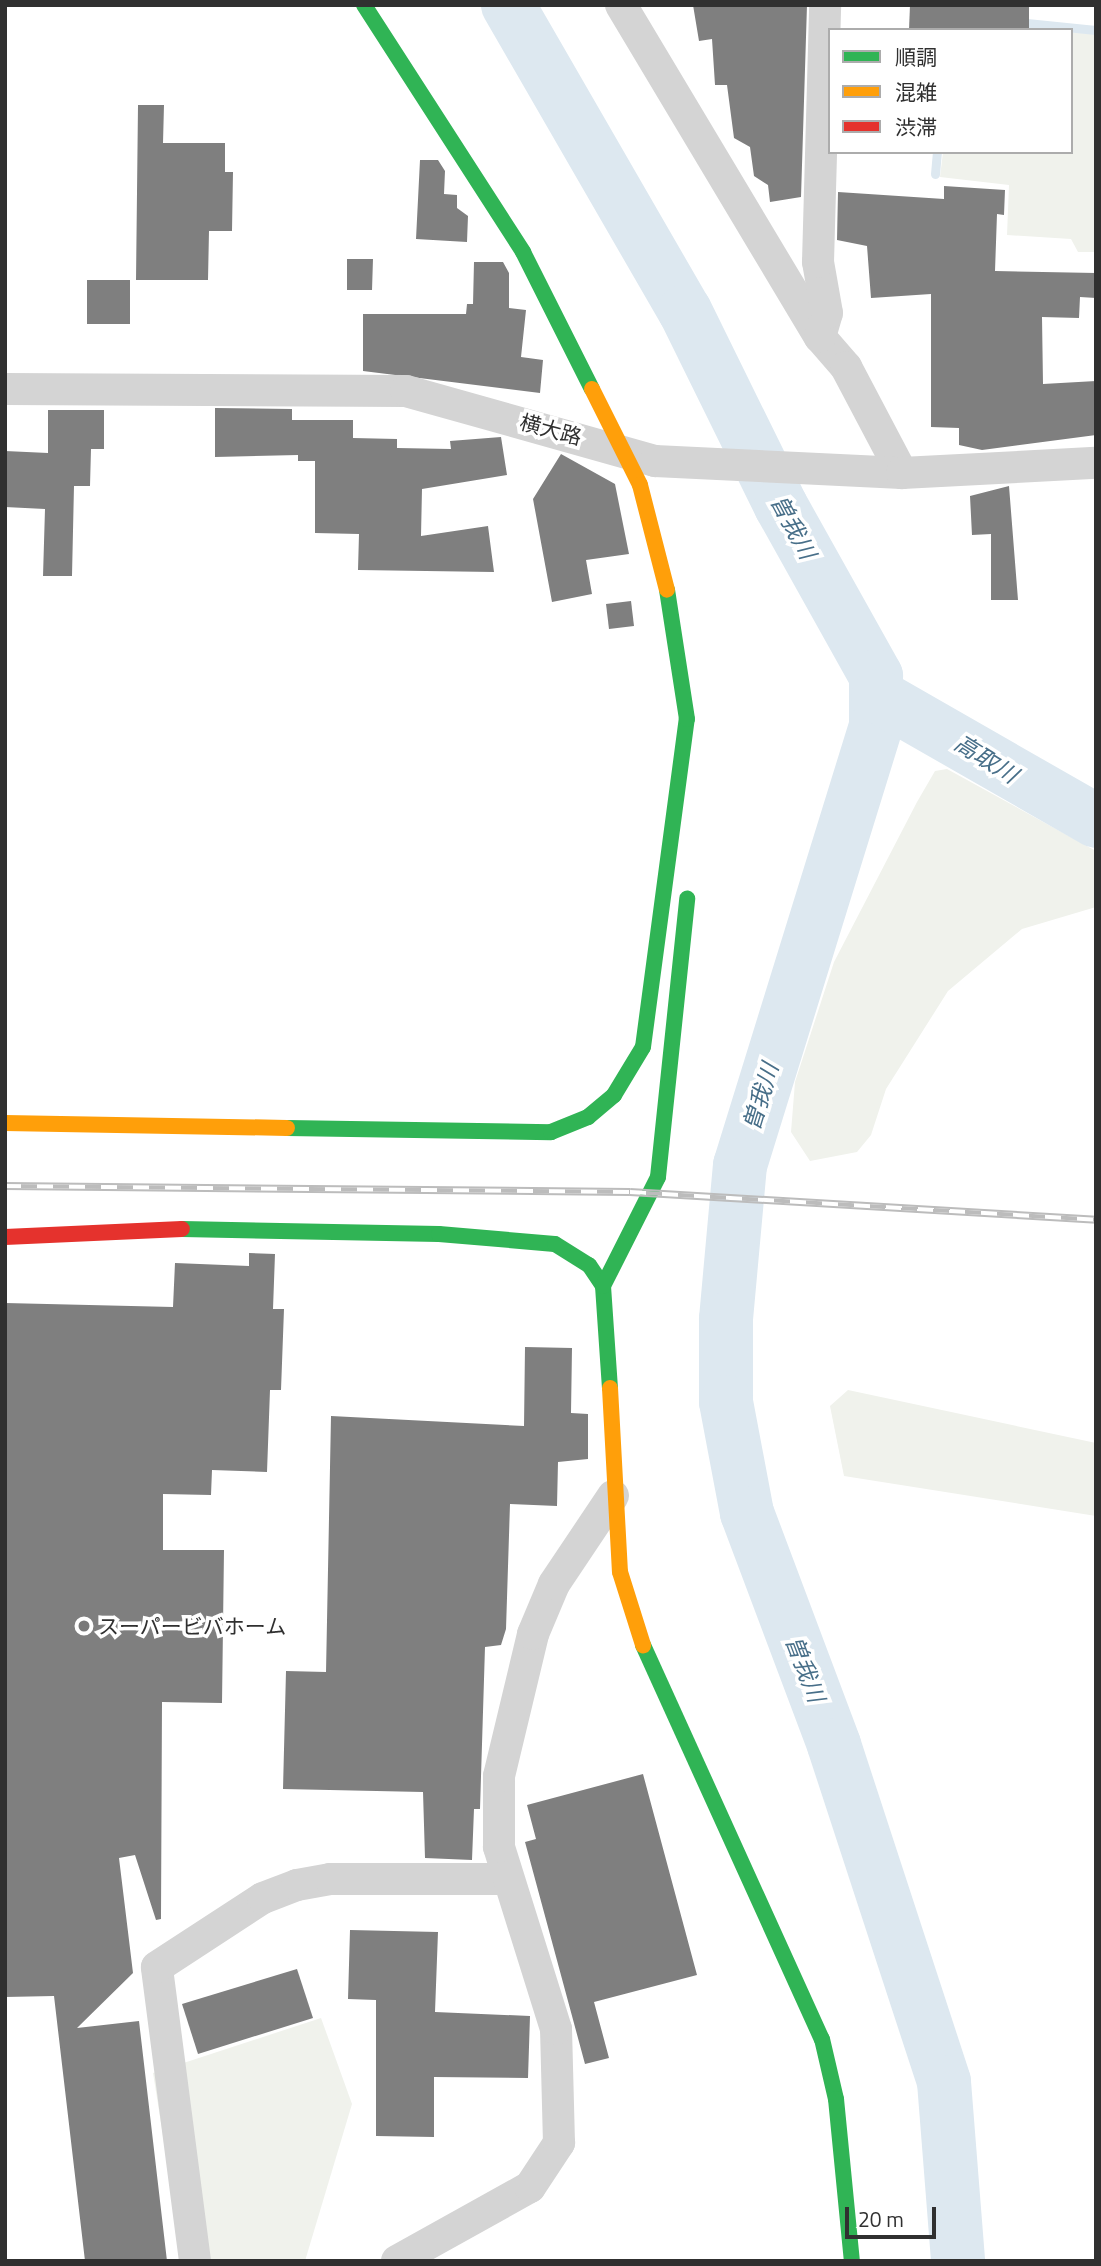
<!DOCTYPE html>
<meta charset="utf-8">
<style>
body{margin:0}
#map{position:relative;width:1101px;height:2266px;overflow:hidden;background:#fff;font-family:"Titillium Web","Noto Sans JP",sans-serif}
div>[style]{position:absolute}
.green>*{inset:0;background:#f0f2ec}
.stream>*{height:9px;margin:-4.5px;padding:0 4.5px;transform-origin:4.5px;border-radius:4.5px;background:#dde8f0}
.river>*{height:54px;margin:-27px;padding:0 27px;transform-origin:27px;border-radius:27px;background:#dde8f0}
.building>*{inset:0;background:#7f7f7f}
.street>*{height:32px;margin:-16px;padding:0 16px;transform-origin:16px;border-radius:16px;background:#d4d4d4}
.fast>*{height:16px;margin:-8px;padding:0 8px;transform-origin:8px;border-radius:8px;background:#30b455}
.slow>*{height:16px;margin:-8px;padding:0 8px;transform-origin:8px;border-radius:8px;background:#ff9f0a}
.jam>*{height:16px;margin:-8px;padding:0 8px;transform-origin:8px;border-radius:8px;background:#e5322d}
.rail>*{height:8px;margin-top:-4px;transform-origin:0;background:repeating-linear-gradient(90deg,#fff 0 16px,#bcbcbc 0 32px);box-sizing:border-box;border-block:2px solid #bcbcbc}
.dots>*{width:19px;height:19px;translate:-50% -50%;box-sizing:border-box;border:4px solid #fff;border-radius:50%}
span{translate:-50% -50%;white-space:nowrap;text-align:center;line-height:1.15;-webkit-text-stroke:7px #fff;paint-order:stroke}
.street-label{font-size:21px;color:#303030}
.poi-label{font-size:21px;color:#303030}
.left{translate:0 -50%;text-align:left}
.water-label{font-size:23px;color:#486f89;font-style:italic}
.frame{position:absolute;inset:0;border:7px solid #303030;pointer-events:none}
.legend{position:absolute;left:828px;top:28px;width:245px;height:126px;box-sizing:border-box;background:#fff;border:2px solid #acacac;margin:0;padding:9px 12px;list-style:none;font-size:21px;color:#303030}
.legend li{display:flex;align-items:center;gap:14px;height:35px}
.legend b{width:35px;border:2px solid #acacac}
.scale{position:absolute;left:845px;top:2207px;width:91px;height:32px;box-sizing:border-box;border:4px solid #303030;border-top:0;padding-left:9px;font-size:21px;line-height:24px;white-space:nowrap;color:#303030;-webkit-text-stroke:5px #fff;paint-order:stroke}
</style>
<div id="map">
<div class="green">
<div style="clip-path:polygon(1071px 32px,1096px 34px,1096px 252px,1078px 252px,1071px 239px,1007px 235px,1009px 185px,940px 177px,943px 152px,1071px 152px)"></div>
<div style="clip-path:polygon(947px 769px,1096px 851px,1096px 907px,1022px 929px,948px 991px,886px 1089px,871px 1135px,857px 1152px,810px 1161px,791px 1132px,795px 1082px,834px 962px,917px 802px,935px 771px)"></div>
<div style="clip-path:polygon(848px 1390px,1096px 1443px,1096px 1516px,844px 1476px,830px 1406px)"></div>
<div style="clip-path:polygon(321px 2018px,352px 2104px,305px 2261px,183px 2261px,153px 2073px)"></div>
</div>
<div class="stream">
<div style="left:1017px;top:22px;width:79px;rotate:5.8deg"></div>
<div style="left:935px;top:174px;width:22px;rotate:-85deg"></div>
</div>
<div class="river">
<div style="left:508px;top:5px;width:354px;rotate:60deg"></div>
<div style="left:685px;top:311px;width:217px;rotate:63.8deg"></div>
<div style="left:781px;top:506px;width:195px;rotate:60.8deg"></div>
<div style="left:876px;top:676px;width:50px;rotate:90deg"></div>
<div style="left:876px;top:726px;width:460px;rotate:107.2deg"></div>
<div style="left:740px;top:1165px;width:155px;rotate:95.2deg"></div>
<div style="left:726px;top:1319px;width:83px;rotate:90deg"></div>
<div style="left:726px;top:1402px;width:113px;rotate:79.3deg"></div>
<div style="left:747px;top:1513px;width:248px;rotate:69.4deg"></div>
<div style="left:834px;top:1745px;width:354px;rotate:71.9deg"></div>
<div style="left:944px;top:2082px;width:180px;rotate:85.5deg"></div>
<div style="left:878px;top:696px;width:251px;rotate:29.8deg"></div>
</div>
<div class="building">
<div style="clip-path:polygon(693px 5px,807px 5px,801px 197px,770px 202px,768px 185px,754px 176px,750px 147px,734px 138px,727px 85px,715px 85px,712px 39px,699px 41px)"></div>
<div style="clip-path:polygon(910px 5px,1029px 5px,1029px 30px,909px 30px)"></div>
<div style="clip-path:polygon(138px 105px,164px 105px,163px 143px,225px 143px,225px 172px,233px 172px,232px 231px,209px 231px,208px 280px,136px 280px)"></div>
<div style="clip-path:polygon(420px 160px,438px 160px,445px 171px,444px 194px,457px 195px,457px 208px,468px 216px,467px 242px,416px 239px)"></div>
<div style="clip-path:polygon(944px 186px,1005px 190px,1004px 215px,997px 214px,995px 271px,1096px 273px,1096px 298px,1080px 297px,1079px 318px,1042px 317px,1043px 384px,1096px 381px,1096px 435px,982px 450px,959px 445px,959px 428px,931px 427px,931px 294px,871px 298px,867px 246px,837px 240px,838px 192px,944px 199px)"></div>
<div style="clip-path:polygon(347px 259px,373px 259px,372px 290px,347px 290px)"></div>
<div style="clip-path:polygon(474px 262px,503px 262px,509px 273px,509px 308px,526px 310px,521px 357px,543px 360px,540px 393px,363px 371px,363px 314px,466px 314px,467px 304px,473px 304px)"></div>
<div style="clip-path:polygon(87px 280px,130px 280px,130px 324px,87px 324px)"></div>
<div style="clip-path:polygon(215px 408px,292px 409px,292px 420px,353px 420px,353px 438px,397px 439px,397px 448px,451px 449px,450px 441px,501px 437px,507px 475px,422px 489px,421px 536px,488px 526px,494px 572px,358px 570px,359px 534px,315px 533px,315px 461px,298px 461px,298px 455px,215px 457px)"></div>
<div style="clip-path:polygon(48px 410px,104px 410px,104px 449px,91px 449px,90px 486px,74px 486px,72px 576px,43px 576px,45px 509px,5px 507px,5px 451px,48px 453px)"></div>
<div style="clip-path:polygon(561px 454px,615px 484px,629px 554px,586px 560px,592px 594px,552px 602px,533px 499px)"></div>
<div style="clip-path:polygon(1009px 486px,1018px 600px,991px 600px,991px 534px,972px 535px,970px 496px)"></div>
<div style="clip-path:polygon(631px 601px,634px 626px,609px 629px,606px 604px)"></div>
<div style="clip-path:polygon(249px 1253px,275px 1254px,273px 1309px,284px 1309px,281px 1390px,270px 1390px,267px 1472px,212px 1470px,211px 1495px,163px 1494px,163px 1550px,224px 1550px,222px 1703px,162px 1702px,161px 1919px,156px 1920px,135px 1855px,119px 1858px,133px 1973px,77px 2028px,139px 2021px,167px 2261px,85px 2261px,54px 1996px,5px 1997px,5px 1303px,173px 1307px,175px 1263px,249px 1266px)"></div>
<div style="clip-path:polygon(525px 1347px,572px 1348px,571px 1413px,588px 1414px,588px 1459px,558px 1462px,557px 1506px,510px 1504px,506px 1629px,501px 1645px,485px 1647px,480px 1809px,474px 1809px,472px 1860px,425px 1858px,423px 1792px,283px 1789px,286px 1671px,326px 1672px,331px 1416px,524px 1426px)"></div>
<div style="clip-path:polygon(643px 1774px,697px 1975px,594px 2002px,609px 2058px,585px 2064px,525px 1842px,536px 1839px,527px 1805px)"></div>
<div style="clip-path:polygon(350px 1930px,438px 1932px,435px 2012px,530px 2016px,528px 2078px,434px 2077px,434px 2137px,376px 2136px,376px 2000px,348px 1999px)"></div>
<div style="clip-path:polygon(297px 1969px,313px 2018px,198px 2054px,182px 2004px)"></div>
</div>
<div class="street">
<div style="left:621px;top:5px;width:387px;rotate:59.1deg"></div>
<div style="left:820px;top:337px;width:40px;rotate:49deg"></div>
<div style="left:846px;top:367px;width:120px;rotate:62.2deg"></div>
<div style="left:820px;top:337px;width:25px;rotate:-74deg"></div>
<div style="left:827px;top:313px;width:52px;rotate:-100deg"></div>
<div style="left:818px;top:262px;width:257px;rotate:-88.4deg"></div>
<div style="left:5px;top:389px;width:401px;rotate:0.3deg"></div>
<div style="left:406px;top:391px;width:259px;rotate:15.7deg"></div>
<div style="left:655px;top:461px;width:247px;rotate:2.8deg"></div>
<div style="left:902px;top:473px;width:194px;rotate:-3deg"></div>
<div style="left:195px;top:2261px;width:296px;rotate:-97.4deg"></div>
<div style="left:157px;top:1967px;width:126px;rotate:-33.1deg"></div>
<div style="left:263px;top:1898px;width:36px;rotate:-21deg"></div>
<div style="left:297px;top:1885px;width:34px;rotate:-10deg"></div>
<div style="left:330px;top:1879px;width:177px"></div>
<div style="left:397px;top:2261px;width:152px;rotate:-29.1deg"></div>
<div style="left:530px;top:2187px;width:53px;rotate:-56.6deg"></div>
<div style="left:559px;top:2143px;width:114px;rotate:-91.5deg"></div>
<div style="left:556px;top:2029px;width:191px;rotate:-107.4deg"></div>
<div style="left:499px;top:1847px;width:71px;rotate:-90deg"></div>
<div style="left:499px;top:1776px;width:146px;rotate:-76.5deg"></div>
<div style="left:533px;top:1634px;width:54px;rotate:-67.2deg"></div>
<div style="left:554px;top:1584px;width:106px;rotate:-56.2deg"></div>
</div>
<div class="fast">
<div style="left:364px;top:5px;width:294px;rotate:57.2deg"></div>
<div style="left:523px;top:252px;width:153px;rotate:63.3deg"></div>
<div style="left:287px;top:1128px;width:264px;rotate:0.9deg"></div>
<div style="left:551px;top:1132px;width:40px;rotate:-22deg"></div>
<div style="left:588px;top:1117px;width:34px;rotate:-40deg"></div>
<div style="left:614px;top:1095px;width:56px;rotate:-58.9deg"></div>
<div style="left:643px;top:1047px;width:331px;rotate:-82.4deg"></div>
<div style="left:687px;top:719px;width:131px;rotate:-98.8deg"></div>
<div style="left:182px;top:1229px;width:257px;rotate:1.1deg"></div>
<div style="left:439px;top:1234px;width:116px;rotate:4.9deg"></div>
<div style="left:555px;top:1244px;width:40px;rotate:32deg"></div>
<div style="left:589px;top:1265px;width:25px;rotate:56deg"></div>
<div style="left:603px;top:1286px;width:102px;rotate:86.1deg"></div>
<div style="left:603px;top:1286px;width:122px;rotate:-63.2deg"></div>
<div style="left:658px;top:1177px;width:280px;rotate:-84deg"></div>
<div style="left:643px;top:1645px;width:433px;rotate:65.6deg"></div>
<div style="left:822px;top:2039px;width:62px;rotate:76.9deg"></div>
<div style="left:836px;top:2099px;width:163px;rotate:84.4deg"></div>
</div>
<div class="slow">
<div style="left:592px;top:389px;width:107px;rotate:63.4deg"></div>
<div style="left:640px;top:485px;width:108px;rotate:75.6deg"></div>
<div style="left:5px;top:1123px;width:282px;rotate:1deg"></div>
<div style="left:610px;top:1388px;width:184px;rotate:86.9deg"></div>
<div style="left:620px;top:1572px;width:77px;rotate:72.5deg"></div>
</div>
<div class="jam">
<div style="left:5px;top:1237px;width:177px;rotate:-2.6deg"></div>
</div>
<div class="rail">
<div style="left:5px;top:1186px;width:625px;rotate:0.55deg"></div>
<div style="left:630px;top:1192px;width:467px;rotate:3.4deg"></div>
</div>
<div class="dots">
<div style="left:84px;top:1626px;background:#787878"></div>
</div>
<div class="street-label">
<span style="left:551px;top:429px;rotate:15deg">横大路</span>
</div>
<div class="poi-label">
<span class="left" style="left:98px;top:1626px">スーパービバホーム</span>
</div>
<div class="water-label">
<span style="left:793px;top:527px;rotate:62deg">曽我川</span>
<span style="left:986px;top:759px;rotate:32deg">高取川</span>
<span style="left:761px;top:1097px;rotate:-73deg">曽我川</span>
<span style="left:805px;top:1669px;rotate:69deg">曽我川</span>
</div>
<div class="frame"></div>
<ul class="legend">
<li><b style="height:9px;background:#30b455"></b>順調</li>
<li><b style="height:9px;background:#ff9f0a"></b>混雑</li>
<li><b style="height:9px;background:#e5322d"></b>渋滞</li>
</ul>
<div class="scale">20 m</div>
</div>
